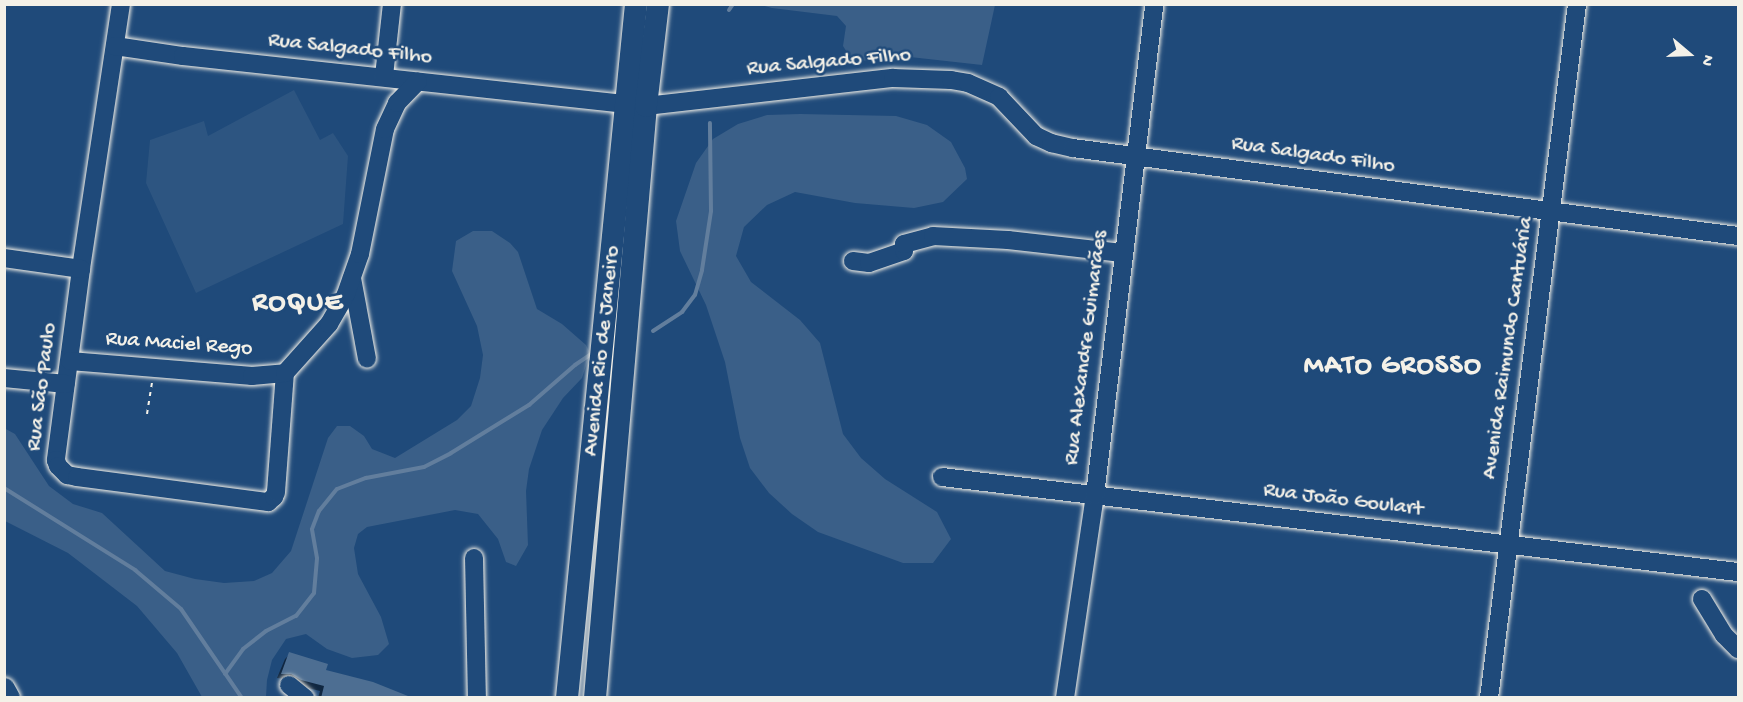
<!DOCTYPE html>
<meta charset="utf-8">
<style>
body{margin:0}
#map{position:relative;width:1743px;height:702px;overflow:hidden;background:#1f4a7a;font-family:"Gochi Hand",sans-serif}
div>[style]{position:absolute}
.built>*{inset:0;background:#2d5581}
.green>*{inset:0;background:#3a5f88}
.shadow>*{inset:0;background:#0007}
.stream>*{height:4px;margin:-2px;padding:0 2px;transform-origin:2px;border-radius:2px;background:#627e9d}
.building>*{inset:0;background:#4d6e92}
.path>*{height:2px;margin-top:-1px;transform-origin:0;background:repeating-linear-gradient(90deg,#f4f1e8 0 4.5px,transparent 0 9px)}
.roads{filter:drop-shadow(0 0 2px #f4f1e8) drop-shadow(0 0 2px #f4f1e8)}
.minor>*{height:18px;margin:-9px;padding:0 9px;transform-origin:9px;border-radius:9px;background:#1f4a7a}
.major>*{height:22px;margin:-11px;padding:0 11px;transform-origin:11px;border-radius:11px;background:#1f4a7a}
span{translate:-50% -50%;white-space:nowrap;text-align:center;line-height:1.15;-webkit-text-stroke:5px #1f4a7a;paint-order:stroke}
.street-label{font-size:22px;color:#f4f1e8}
.district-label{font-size:28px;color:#f4f1e8;font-weight:700;letter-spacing:1.5px}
.frame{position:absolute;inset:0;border:6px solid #f4f1e8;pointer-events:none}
.north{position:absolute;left:1659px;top:24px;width:60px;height:60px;-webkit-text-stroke:4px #1f4a7a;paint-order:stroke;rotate:109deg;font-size:16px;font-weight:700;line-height:24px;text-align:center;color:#f4f1e8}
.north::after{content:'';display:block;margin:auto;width:21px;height:27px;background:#f4f1e8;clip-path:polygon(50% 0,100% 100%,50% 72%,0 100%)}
</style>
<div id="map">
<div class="built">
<div style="clip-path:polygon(294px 90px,320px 140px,333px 133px,348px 156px,343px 224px,196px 293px,146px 183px,150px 140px,204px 121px,208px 136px)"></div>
</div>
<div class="green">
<div style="clip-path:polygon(761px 5px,995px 4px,995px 5px,982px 65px,910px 57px,859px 61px,850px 57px,843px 46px,846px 26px,837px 16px,772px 8px)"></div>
<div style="clip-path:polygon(800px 114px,896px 116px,927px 125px,951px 142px,965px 168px,967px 179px,943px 202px,914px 208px,855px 203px,795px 192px,767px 205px,744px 227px,736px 256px,751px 282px,800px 320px,820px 343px,843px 434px,861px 458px,885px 479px,937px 512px,951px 539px,933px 563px,903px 563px,818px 532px,792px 514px,769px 493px,750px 468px,740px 438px,725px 362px,706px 305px,680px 251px,676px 221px,696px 163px,713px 139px,738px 124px,767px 115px)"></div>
<div style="clip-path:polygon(473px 231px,492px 231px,510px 243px,518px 252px,537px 309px,562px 324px,586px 345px,590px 353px,582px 378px,563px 398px,542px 430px,529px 469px,526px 491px,528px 545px,516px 566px,506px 562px,498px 539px,478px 514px,455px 510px,367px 527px,358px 534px,354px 548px,358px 574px,381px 617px,389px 644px,378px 655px,352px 658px,327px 649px,306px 634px,286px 639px,272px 660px,267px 680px,266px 697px,202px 697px,177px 653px,137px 606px,68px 553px,5px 521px,4px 428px,15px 434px,49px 486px,73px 504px,102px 513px,165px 571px,195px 579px,224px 583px,254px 581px,272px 573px,291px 551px,328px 438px,337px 426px,350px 426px,364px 436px,372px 449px,395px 458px,457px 420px,471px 406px,480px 378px,483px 355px,477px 326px,452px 271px,456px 241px)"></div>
</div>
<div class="shadow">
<div style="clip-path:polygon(290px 654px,324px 671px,399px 698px,318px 698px,320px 691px,296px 685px,286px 679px,277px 678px,285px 659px)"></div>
</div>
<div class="stream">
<div style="left:729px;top:10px;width:7px;rotate:-56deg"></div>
<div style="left:653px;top:331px;width:35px;rotate:-33deg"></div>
<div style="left:682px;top:312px;width:21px;rotate:-53deg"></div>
<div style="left:695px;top:295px;width:26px;rotate:-74deg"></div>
<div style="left:702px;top:270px;width:60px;rotate:-81.3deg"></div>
<div style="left:711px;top:211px;width:88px;rotate:-90.7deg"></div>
<div style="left:4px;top:488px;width:155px;rotate:32deg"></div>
<div style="left:135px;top:570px;width:60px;rotate:40.3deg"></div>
<div style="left:181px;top:609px;width:108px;rotate:55.6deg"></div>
<div style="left:225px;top:674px;width:31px;rotate:-54deg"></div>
<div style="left:243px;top:649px;width:29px;rotate:-38deg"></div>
<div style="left:266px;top:631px;width:34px;rotate:-27deg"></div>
<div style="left:296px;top:616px;width:29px;rotate:-52deg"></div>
<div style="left:314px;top:593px;width:35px;rotate:-85deg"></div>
<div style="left:317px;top:558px;width:29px;rotate:-100deg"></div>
<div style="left:312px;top:529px;width:19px;rotate:-69deg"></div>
<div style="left:319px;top:511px;width:28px;rotate:-51deg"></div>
<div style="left:337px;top:489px;width:31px;rotate:-21deg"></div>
<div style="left:366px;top:478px;width:59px;rotate:-10.7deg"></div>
<div style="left:424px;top:467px;width:30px;rotate:-27deg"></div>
<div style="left:451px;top:453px;width:92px;rotate:-31.6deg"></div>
<div style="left:529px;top:405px;width:61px;rotate:-41deg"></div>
<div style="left:575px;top:365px;width:22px;rotate:-34deg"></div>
</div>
<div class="building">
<div style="clip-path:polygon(289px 652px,328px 664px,326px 670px,373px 682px,413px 698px,321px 698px,324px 686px,301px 680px,291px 674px,281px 674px)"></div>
</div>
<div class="path">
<div style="left:147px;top:414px;width:32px;rotate:-81deg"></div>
</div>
<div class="roads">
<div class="minor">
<div style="left:121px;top:4px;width:268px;rotate:98.6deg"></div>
<div style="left:81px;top:269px;width:193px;rotate:97.5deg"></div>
<div style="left:56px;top:460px;width:6px;rotate:72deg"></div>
<div style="left:58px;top:466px;width:13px;rotate:45deg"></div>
<div style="left:67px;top:475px;width:10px;rotate:11deg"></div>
<div style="left:77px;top:477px;width:193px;rotate:7.5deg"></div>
<div style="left:268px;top:502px;width:8px;rotate:-40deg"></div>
<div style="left:274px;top:497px;width:5px;rotate:-68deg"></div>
<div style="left:276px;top:492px;width:119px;rotate:-85.7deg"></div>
<div style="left:115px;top:46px;width:69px;rotate:8.4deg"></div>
<div style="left:183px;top:56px;width:466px;rotate:6.2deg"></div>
<div style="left:646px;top:106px;width:249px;rotate:-6.5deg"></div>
<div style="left:893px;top:78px;width:58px;rotate:2deg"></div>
<div style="left:951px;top:80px;width:17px;rotate:10deg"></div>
<div style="left:968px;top:83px;width:34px;rotate:24deg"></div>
<div style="left:999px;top:97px;width:54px;rotate:46.5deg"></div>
<div style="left:1036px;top:136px;width:17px;rotate:25deg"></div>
<div style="left:1051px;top:143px;width:23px;rotate:13deg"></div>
<div style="left:1073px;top:148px;width:671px;rotate:7.54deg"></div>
<div style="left:384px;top:76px;width:72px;rotate:-83.7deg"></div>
<div style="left:4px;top:258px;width:78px;rotate:8.1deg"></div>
<div style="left:853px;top:261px;width:16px;rotate:7deg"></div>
<div style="left:869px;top:263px;width:37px;rotate:-19deg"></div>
<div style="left:904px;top:251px;width:7px;rotate:-90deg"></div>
<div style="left:904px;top:244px;width:30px;rotate:-15deg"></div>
<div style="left:933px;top:236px;width:75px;rotate:3.1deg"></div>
<div style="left:1008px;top:240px;width:115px;rotate:6.5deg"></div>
<div style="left:352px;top:278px;width:82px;rotate:79.5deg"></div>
<div style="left:70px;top:361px;width:183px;rotate:4.7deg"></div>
<div style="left:252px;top:376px;width:33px;rotate:-5deg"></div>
<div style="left:285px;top:373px;width:66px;rotate:-48.1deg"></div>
<div style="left:329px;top:324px;width:34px;rotate:-60deg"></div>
<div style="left:346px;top:294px;width:42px;rotate:-70.7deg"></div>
<div style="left:360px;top:254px;width:127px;rotate:-78.7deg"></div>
<div style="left:385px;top:129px;width:29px;rotate:-65deg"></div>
<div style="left:397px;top:103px;width:30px;rotate:-46deg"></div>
<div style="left:4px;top:378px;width:62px;rotate:5.5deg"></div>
<div style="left:942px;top:477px;width:802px;rotate:6.81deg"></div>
<div style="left:474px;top:558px;width:140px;rotate:88.8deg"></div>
<div style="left:1702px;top:599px;width:42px;rotate:58.6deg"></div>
<div style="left:1724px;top:635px;width:20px;rotate:45deg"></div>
<div style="left:289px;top:685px;width:21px;rotate:39deg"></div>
<div style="left:1065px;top:698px;width:205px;rotate:-81.6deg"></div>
<div style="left:1095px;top:495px;width:495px;rotate:-83.1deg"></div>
<div style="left:1489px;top:698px;width:700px;rotate:-82.77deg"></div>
</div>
<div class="major">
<div style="left:4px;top:689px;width:10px;rotate:61deg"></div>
<div style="left:567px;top:698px;width:697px;rotate:-84.32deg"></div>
<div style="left:595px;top:698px;width:594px;rotate:-85.08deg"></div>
<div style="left:646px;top:106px;width:103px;rotate:-83.3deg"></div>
</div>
</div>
<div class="street-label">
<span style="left:350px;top:50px;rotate:6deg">Rua Salgado Filho</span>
<span style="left:829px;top:63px;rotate:-5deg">Rua Salgado Filho</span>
<span style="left:1313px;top:156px;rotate:8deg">Rua Salgado Filho</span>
<span style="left:179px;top:345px;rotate:4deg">Rua Maciel Rego</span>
<span style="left:1087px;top:348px;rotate:-83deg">Rua Alexandre Guimarães</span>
<span style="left:1509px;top:348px;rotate:-82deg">Avenida Raimundo Cantuária</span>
<span style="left:603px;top:351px;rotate:-84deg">Avenida Rio de Janeiro</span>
<span style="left:43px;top:387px;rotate:-83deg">Rua São Paulo</span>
<span style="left:1343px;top:501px;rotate:7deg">Rua João Goulart</span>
</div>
<div class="district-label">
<span style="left:298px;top:304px">ROQUE</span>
<span style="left:1393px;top:367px">MATO GROSSO</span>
</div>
<div class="frame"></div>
<div class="north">N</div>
</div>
